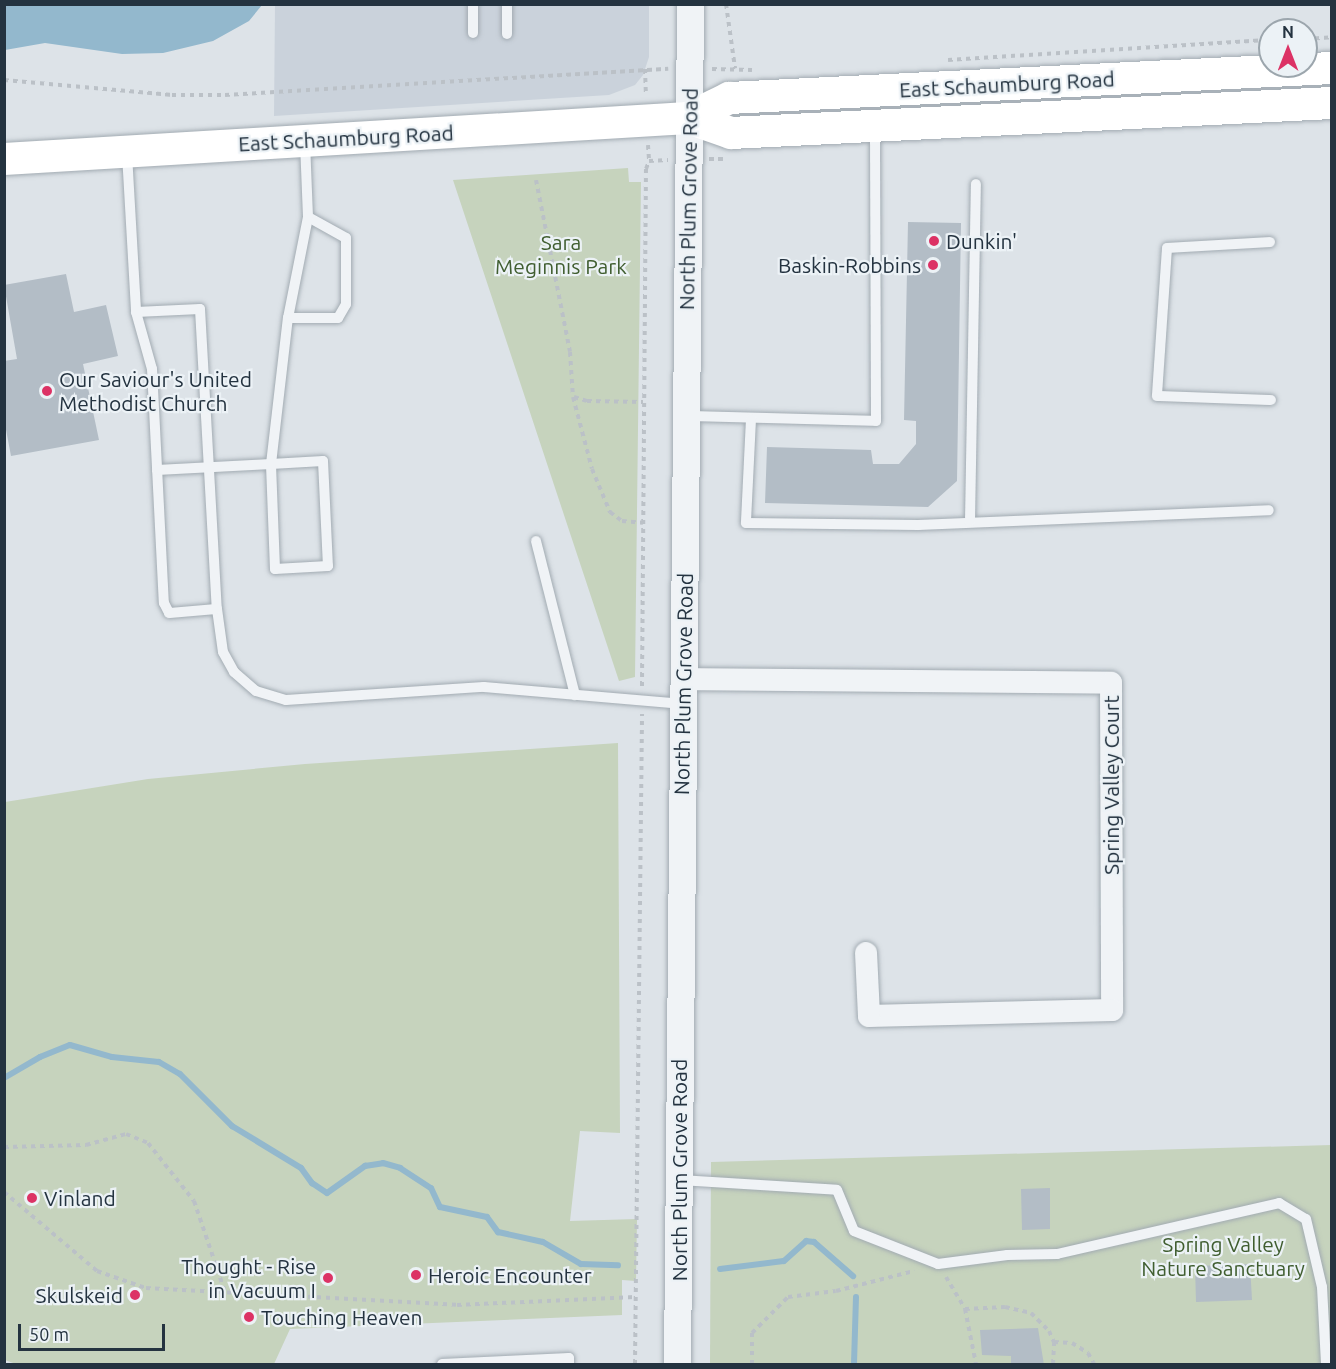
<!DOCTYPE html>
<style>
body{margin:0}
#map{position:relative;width:1336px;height:1369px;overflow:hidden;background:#dde3e8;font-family:Ubuntu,sans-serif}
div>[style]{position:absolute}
.built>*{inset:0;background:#cad2db}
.green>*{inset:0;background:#c6d3bd}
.water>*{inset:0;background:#93b8cd}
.stream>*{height:6px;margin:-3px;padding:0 3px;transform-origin:3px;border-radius:3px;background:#93b8cd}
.building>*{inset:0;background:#b3bdc6}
.path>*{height:4px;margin-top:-2px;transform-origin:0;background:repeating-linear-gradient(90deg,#bbc1c7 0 4.5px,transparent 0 9px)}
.roads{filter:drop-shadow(0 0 2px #a2abb2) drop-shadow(0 0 2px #a2abb2)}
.service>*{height:10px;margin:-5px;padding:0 5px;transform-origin:5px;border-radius:5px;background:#f0f3f6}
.minor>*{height:22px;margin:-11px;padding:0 11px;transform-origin:11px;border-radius:11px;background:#f0f3f6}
.tertiary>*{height:27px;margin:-13.5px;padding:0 13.5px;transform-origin:13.5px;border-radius:13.5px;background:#f0f3f6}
.secondary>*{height:32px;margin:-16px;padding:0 16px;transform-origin:16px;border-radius:16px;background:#fff}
.dots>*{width:16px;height:16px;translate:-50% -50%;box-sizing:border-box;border:3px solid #ecf2f6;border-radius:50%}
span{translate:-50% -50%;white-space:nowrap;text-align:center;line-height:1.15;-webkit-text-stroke:4.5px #ecf2f6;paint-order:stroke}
.street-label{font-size:21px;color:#243340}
.poi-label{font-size:21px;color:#243340}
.left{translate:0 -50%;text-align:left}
.right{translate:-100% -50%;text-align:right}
.park-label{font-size:21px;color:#405e30}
.frame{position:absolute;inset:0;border:6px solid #243340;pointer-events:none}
.north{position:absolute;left:1258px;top:18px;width:60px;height:60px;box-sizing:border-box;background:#ecf2f6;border:2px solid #9ca6ad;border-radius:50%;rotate:0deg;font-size:16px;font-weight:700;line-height:24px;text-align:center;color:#243340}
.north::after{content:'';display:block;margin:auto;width:21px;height:27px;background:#dc3265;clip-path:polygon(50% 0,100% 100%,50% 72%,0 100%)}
.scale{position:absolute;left:18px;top:1324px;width:147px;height:27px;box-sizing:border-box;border:3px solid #243340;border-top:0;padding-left:8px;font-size:18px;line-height:21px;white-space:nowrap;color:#243340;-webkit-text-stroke:4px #ecf2f6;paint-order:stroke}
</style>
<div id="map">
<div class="built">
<div style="clip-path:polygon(275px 5px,649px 5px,649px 57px,643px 75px,635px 85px,609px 95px,274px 116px)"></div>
</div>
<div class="green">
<div style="clip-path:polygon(628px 168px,629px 182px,641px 182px,635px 677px,619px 681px,453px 180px)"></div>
<div style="clip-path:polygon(618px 743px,620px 1133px,580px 1131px,570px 1221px,637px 1219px,636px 1281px,622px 1280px,622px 1315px,290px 1329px,274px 1364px,16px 1364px,5px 1360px,5px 802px,148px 779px,305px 764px)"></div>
<div style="clip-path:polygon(1331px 1145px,1331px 1364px,710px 1364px,711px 1162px)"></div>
</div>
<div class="water">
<div style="clip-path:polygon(5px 4px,262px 4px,262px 5px,249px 21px,213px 41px,163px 53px,122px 54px,45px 43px,5px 50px)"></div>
</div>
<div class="stream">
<div style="left:4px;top:1078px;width:42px;rotate:-30.3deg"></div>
<div style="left:40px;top:1057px;width:32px;rotate:-22deg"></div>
<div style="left:70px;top:1045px;width:44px;rotate:15.9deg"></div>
<div style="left:112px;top:1057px;width:47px;rotate:6.1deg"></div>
<div style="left:159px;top:1062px;width:24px;rotate:30deg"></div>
<div style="left:180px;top:1074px;width:74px;rotate:45deg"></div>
<div style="left:232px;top:1126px;width:81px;rotate:31.3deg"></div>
<div style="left:301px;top:1168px;width:19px;rotate:54deg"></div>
<div style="left:312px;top:1183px;width:18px;rotate:34deg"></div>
<div style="left:327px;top:1193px;width:47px;rotate:-35.4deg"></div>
<div style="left:365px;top:1166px;width:18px;rotate:-9deg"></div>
<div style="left:383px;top:1163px;width:18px;rotate:16deg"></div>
<div style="left:400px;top:1168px;width:37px;rotate:33deg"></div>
<div style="left:431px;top:1188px;width:21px;rotate:65deg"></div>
<div style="left:440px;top:1207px;width:48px;rotate:12deg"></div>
<div style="left:487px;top:1217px;width:19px;rotate:54deg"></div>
<div style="left:498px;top:1232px;width:46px;rotate:12.5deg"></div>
<div style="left:543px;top:1242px;width:44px;rotate:30.1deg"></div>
<div style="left:581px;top:1264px;width:37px;rotate:2deg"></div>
<div style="left:720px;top:1269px;width:64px;rotate:-7.1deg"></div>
<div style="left:784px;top:1261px;width:30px;rotate:-42deg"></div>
<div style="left:806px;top:1241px;width:8px;rotate:7deg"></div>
<div style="left:814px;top:1242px;width:52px;rotate:41.1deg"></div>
<div style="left:854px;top:1364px;width:67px;rotate:-88.3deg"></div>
</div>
<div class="building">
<div style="clip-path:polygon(908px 222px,961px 223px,957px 481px,928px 507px,765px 503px,767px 447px,871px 450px,873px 464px,899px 464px,916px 444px,916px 421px,904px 420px)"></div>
<div style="clip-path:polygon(66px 274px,74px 312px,106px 305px,118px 356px,83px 364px,99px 440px,11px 456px,4px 419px,4px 361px,17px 359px,4px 285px)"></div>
<div style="clip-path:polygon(1050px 1188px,1050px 1229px,1022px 1230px,1021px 1189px)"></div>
<div style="clip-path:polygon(1250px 1264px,1252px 1300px,1196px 1302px,1195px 1266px)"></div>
<div style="clip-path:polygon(1038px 1328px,1044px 1365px,1011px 1365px,1011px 1356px,982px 1355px,980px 1330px)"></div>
</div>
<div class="path">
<div style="left:726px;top:4px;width:65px;rotate:82deg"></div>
<div style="left:1306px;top:39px;width:26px;rotate:-4deg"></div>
<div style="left:948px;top:60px;width:323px;rotate:-3.6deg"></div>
<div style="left:645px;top:69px;width:27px;rotate:88deg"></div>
<div style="left:712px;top:69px;width:40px;rotate:1.4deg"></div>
<div style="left:4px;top:80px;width:169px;rotate:5.1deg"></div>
<div style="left:172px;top:95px;width:53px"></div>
<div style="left:225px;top:95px;width:444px;rotate:-3.4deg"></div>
<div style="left:648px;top:145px;width:16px;rotate:86deg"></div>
<div style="left:709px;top:159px;width:16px"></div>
<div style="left:536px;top:180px;width:175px;rotate:78.8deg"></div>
<div style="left:570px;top:352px;width:45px;rotate:86.2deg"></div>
<div style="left:573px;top:397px;width:74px;rotate:75.2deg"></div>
<div style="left:592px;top:469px;width:47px;rotate:67.3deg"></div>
<div style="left:610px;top:512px;width:15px;rotate:37deg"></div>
<div style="left:622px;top:521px;width:21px;rotate:5deg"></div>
<div style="left:574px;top:397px;width:14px;rotate:17deg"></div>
<div style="left:587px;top:401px;width:56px;rotate:1deg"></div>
<div style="left:642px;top:686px;width:517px;rotate:-89.56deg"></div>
<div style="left:646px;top:169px;width:9px;rotate:-69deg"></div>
<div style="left:649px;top:161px;width:19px;rotate:-3deg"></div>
<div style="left:4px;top:1147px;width:82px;rotate:-1.4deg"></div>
<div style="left:86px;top:1145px;width:41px;rotate:-15.4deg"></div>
<div style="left:126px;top:1134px;width:24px;rotate:22deg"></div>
<div style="left:148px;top:1143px;width:74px;rotate:51.6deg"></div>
<div style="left:194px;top:1201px;width:96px;rotate:71.2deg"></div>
<div style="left:4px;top:1192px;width:122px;rotate:40.3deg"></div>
<div style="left:97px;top:1271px;width:52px;rotate:19.1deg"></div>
<div style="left:146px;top:1288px;width:311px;rotate:3.1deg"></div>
<div style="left:457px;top:1305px;width:178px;rotate:-2.6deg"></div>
<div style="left:946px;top:1277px;width:37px;rotate:59deg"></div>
<div style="left:965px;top:1309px;width:40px;rotate:-2.9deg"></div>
<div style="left:1005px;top:1307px;width:27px;rotate:13deg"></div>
<div style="left:1031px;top:1313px;width:25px;rotate:45deg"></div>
<div style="left:1049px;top:1331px;width:12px;rotate:66deg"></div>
<div style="left:1054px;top:1342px;width:18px;rotate:3deg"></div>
<div style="left:1072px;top:1343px;width:19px;rotate:32deg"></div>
<div style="left:1088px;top:1353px;width:13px;rotate:61deg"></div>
<div style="left:965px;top:1309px;width:56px;rotate:78.7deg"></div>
<div style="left:635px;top:1364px;width:650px;rotate:-89.38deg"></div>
<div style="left:752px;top:1364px;width:31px;rotate:-90deg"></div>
<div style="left:752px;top:1333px;width:51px;rotate:-45deg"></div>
<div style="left:788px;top:1297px;width:48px;rotate:-7.1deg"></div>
<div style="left:836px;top:1291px;width:81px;rotate:-14.4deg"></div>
<div style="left:1053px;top:1364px;width:22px;rotate:-87deg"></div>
</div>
<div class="roads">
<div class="service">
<div style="left:473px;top:33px;width:29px;rotate:-90deg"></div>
<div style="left:507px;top:34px;width:30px;rotate:-90deg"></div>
<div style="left:127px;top:154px;width:158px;rotate:86.7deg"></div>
<div style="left:136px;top:312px;width:64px;rotate:-2.7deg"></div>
<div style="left:200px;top:309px;width:300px;rotate:86.8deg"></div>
<div style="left:217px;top:609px;width:43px;rotate:82.1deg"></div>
<div style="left:223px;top:652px;width:23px;rotate:61deg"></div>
<div style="left:234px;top:672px;width:29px;rotate:41deg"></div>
<div style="left:256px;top:691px;width:31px;rotate:17deg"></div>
<div style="left:286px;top:700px;width:198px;rotate:-3.8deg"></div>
<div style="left:484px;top:687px;width:200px;rotate:4.9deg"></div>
<div style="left:1270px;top:242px;width:103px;rotate:176.7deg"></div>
<div style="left:1167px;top:248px;width:148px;rotate:93.9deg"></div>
<div style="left:1157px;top:396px;width:114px;rotate:2deg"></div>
<div style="left:136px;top:312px;width:59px;rotate:74.3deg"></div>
<div style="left:152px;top:369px;width:234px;rotate:87.1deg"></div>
<div style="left:164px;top:603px;width:11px;rotate:63deg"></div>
<div style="left:169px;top:613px;width:48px;rotate:-4.8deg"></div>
<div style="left:288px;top:318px;width:50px"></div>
<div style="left:338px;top:318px;width:16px;rotate:-60deg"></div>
<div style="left:346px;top:304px;width:66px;rotate:-90deg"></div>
<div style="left:346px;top:238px;width:43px;rotate:-151.1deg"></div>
<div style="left:686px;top:416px;width:190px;rotate:1.5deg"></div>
<div style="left:876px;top:421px;width:292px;rotate:-90.2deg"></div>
<div style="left:751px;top:419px;width:104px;rotate:92.8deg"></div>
<div style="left:746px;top:523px;width:172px;rotate:0.7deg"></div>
<div style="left:918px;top:525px;width:351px;rotate:-2.4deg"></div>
<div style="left:323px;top:461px;width:105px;rotate:87.3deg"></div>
<div style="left:328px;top:566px;width:53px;rotate:176.8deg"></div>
<div style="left:275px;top:569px;width:105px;rotate:-92.2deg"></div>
<div style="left:271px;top:464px;width:52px;rotate:-3.3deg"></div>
<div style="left:157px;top:470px;width:114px;rotate:-3deg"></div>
<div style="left:271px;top:464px;width:147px;rotate:-83.4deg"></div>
<div style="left:288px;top:318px;width:103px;rotate:-78.8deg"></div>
<div style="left:308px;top:217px;width:74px;rotate:-92.3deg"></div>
<div style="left:970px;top:521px;width:337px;rotate:-89deg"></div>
<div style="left:536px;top:541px;width:159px;rotate:75.8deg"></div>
<div style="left:680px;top:1180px;width:157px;rotate:3.6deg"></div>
<div style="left:837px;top:1190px;width:44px;rotate:67.5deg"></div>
<div style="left:854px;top:1231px;width:90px;rotate:21.4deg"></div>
<div style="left:938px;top:1264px;width:70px;rotate:-7.4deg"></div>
<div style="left:1007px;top:1255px;width:50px;rotate:-1.1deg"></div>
<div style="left:1057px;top:1254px;width:228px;rotate:-12.9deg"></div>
<div style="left:1279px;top:1203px;width:31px;rotate:31deg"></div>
<div style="left:1306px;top:1219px;width:70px;rotate:76.8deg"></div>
<div style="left:1322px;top:1287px;width:77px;rotate:87deg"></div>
<div style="left:442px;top:1364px;width:127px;rotate:-2.7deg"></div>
<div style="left:569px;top:1358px;width:6px;rotate:90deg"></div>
</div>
<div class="minor">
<div style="left:683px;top:679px;width:428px;rotate:0.5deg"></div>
<div style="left:1111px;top:683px;width:327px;rotate:89.8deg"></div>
<div style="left:1112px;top:1010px;width:243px;rotate:178.6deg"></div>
<div style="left:869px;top:1016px;width:63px;rotate:-92.7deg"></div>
</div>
<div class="tertiary">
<div style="left:677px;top:1364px;width:1360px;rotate:-89.45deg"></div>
</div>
<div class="secondary">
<div style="left:688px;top:118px;width:46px;rotate:-26deg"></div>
<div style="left:729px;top:98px;width:604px;rotate:-2.85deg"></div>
<div style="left:4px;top:159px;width:685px;rotate:-3.43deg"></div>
<div style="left:688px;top:118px;width:46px;rotate:19.2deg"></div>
<div style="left:731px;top:133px;width:602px;rotate:-2.86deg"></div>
</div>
</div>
<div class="dots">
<div style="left:934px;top:241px;background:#dc3265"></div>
<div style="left:933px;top:265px;background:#dc3265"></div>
<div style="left:47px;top:391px;background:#dc3265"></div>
<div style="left:32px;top:1198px;background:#dc3265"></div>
<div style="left:416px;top:1275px;background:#dc3265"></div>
<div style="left:328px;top:1278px;background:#dc3265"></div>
<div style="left:135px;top:1295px;background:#dc3265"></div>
<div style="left:249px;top:1317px;background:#dc3265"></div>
</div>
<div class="street-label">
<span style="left:1007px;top:84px;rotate:-3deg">East Schaumburg Road</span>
<span style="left:346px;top:138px;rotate:-3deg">East Schaumburg Road</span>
<span style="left:688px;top:199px;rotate:-89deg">North Plum Grove Road</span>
<span style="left:683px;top:684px;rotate:-89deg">North Plum Grove Road</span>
<span style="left:1111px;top:785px;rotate:-90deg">Spring Valley Court</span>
<span style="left:679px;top:1170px;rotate:-90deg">North Plum Grove Road</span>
</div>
<div class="poi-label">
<span class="left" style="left:946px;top:241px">Dunkin'</span>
<span class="right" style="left:921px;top:265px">Baskin-Robbins</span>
<span class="left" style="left:59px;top:391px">Our Saviour's United<br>Methodist Church</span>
<span class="left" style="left:44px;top:1198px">Vinland</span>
<span class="right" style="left:316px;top:1278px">Thought - Rise<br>in Vacuum I</span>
<span class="left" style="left:428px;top:1275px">Heroic Encounter</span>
<span class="right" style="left:123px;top:1295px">Skulskeid</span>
<span class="left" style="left:261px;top:1317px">Touching Heaven</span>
</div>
<div class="park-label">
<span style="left:561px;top:254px">Sara<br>Meginnis Park</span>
<span style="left:1223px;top:1256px">Spring Valley<br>Nature Sanctuary</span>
</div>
<div class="frame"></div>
<div class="north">N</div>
<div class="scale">50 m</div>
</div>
